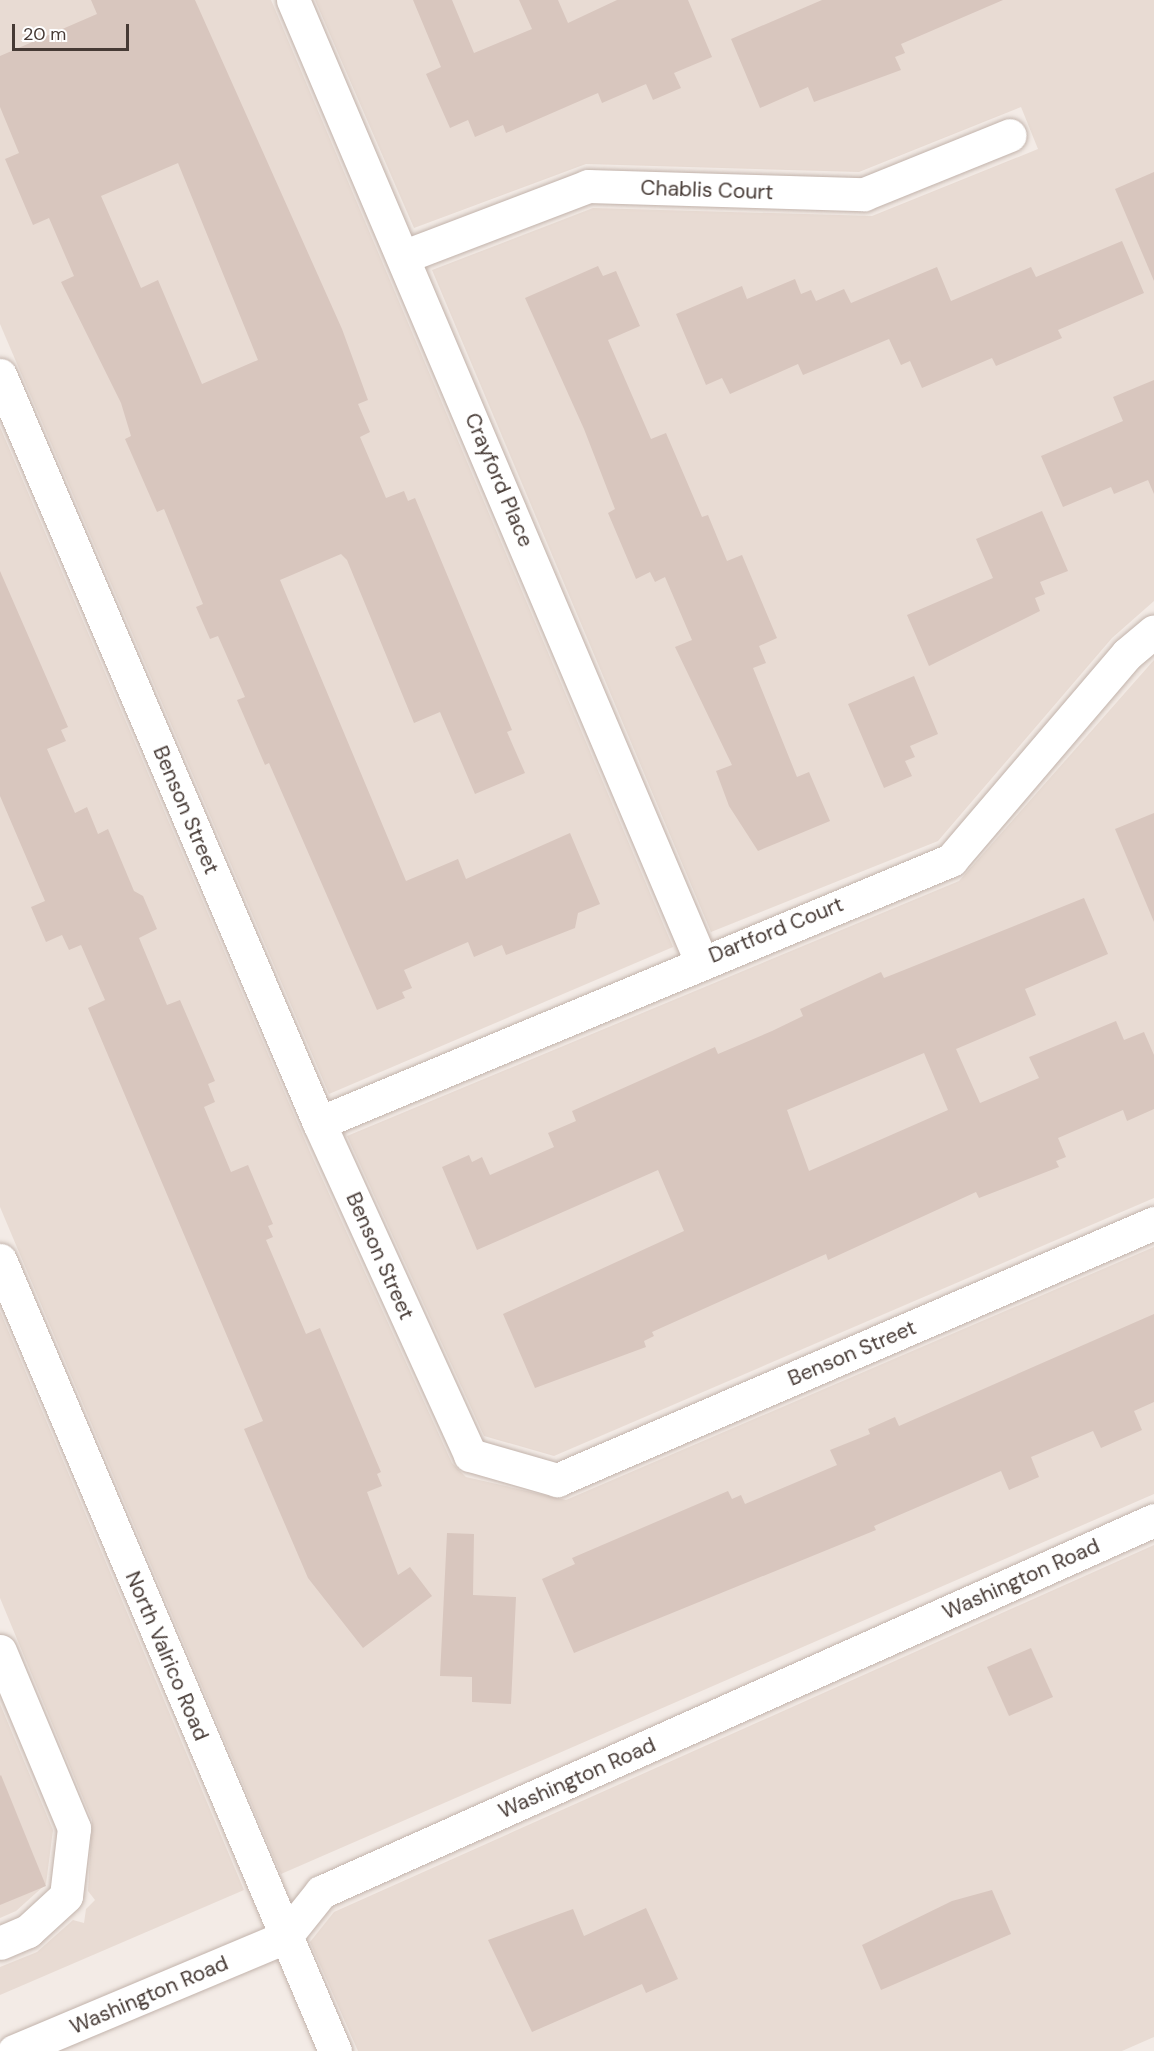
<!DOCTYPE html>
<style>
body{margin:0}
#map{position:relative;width:1154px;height:2051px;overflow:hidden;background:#f3ebe6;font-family:"DM Sans",sans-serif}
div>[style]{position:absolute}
.residential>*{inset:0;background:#e8dbd3}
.building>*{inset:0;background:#d8c6be}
.roads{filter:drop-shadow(0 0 2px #c2b3ab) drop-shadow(0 0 2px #c2b3ab)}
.minor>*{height:33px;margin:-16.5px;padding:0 16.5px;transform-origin:16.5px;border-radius:16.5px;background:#fff}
.tertiary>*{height:33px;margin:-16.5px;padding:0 16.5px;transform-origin:16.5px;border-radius:16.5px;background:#fff}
span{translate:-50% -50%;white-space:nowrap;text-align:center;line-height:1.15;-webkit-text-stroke:5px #fff;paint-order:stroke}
.street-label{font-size:21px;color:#463a35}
.scale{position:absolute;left:12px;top:24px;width:117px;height:27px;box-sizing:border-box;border:3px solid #463a35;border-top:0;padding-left:8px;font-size:18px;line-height:21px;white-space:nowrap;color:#463a35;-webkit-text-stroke:4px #fff;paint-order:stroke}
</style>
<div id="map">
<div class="residential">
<div style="clip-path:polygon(0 0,271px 0,673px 947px,329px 1094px,0 324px)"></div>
<div style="clip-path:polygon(315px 0,1154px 0,1154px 601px,1112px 638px,938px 841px,711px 932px,432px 270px,593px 208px,872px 216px,1038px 149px,1021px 107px,859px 172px,586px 164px,414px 228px)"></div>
<div style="clip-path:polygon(0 427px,310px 1152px,452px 1463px,466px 1477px,566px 1500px,1154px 1247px,1154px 1494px,281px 1874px,0 1207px)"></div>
<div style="clip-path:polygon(1154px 660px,1154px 1198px,554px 1456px,484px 1436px,347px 1136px,959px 881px)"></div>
<div style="clip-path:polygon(0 1311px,244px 1890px,0 1995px,0 1967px,37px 1952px,73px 1920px,84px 1923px,86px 1909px,95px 1900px,88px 1891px,92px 1820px,0 1598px)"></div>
<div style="clip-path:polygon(1154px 1545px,1154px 2037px,1122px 2051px,358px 2051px,310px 1942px,334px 1912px)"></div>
<div style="clip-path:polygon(0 1704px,53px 1830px,46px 1884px,16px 1911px,0 1918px)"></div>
</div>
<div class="building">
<div style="clip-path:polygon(evenodd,91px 0,195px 0,342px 329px,368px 400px,358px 404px,370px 432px,360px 437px,386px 498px,404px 491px,408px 501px,415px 498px,512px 730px,507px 732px,525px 773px,475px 794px,440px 712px,414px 723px,347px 560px,341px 554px,280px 580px,406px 881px,458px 859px,466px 879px,570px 833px,600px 904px,578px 913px,575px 928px,506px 955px,502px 945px,474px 957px,468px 942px,404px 970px,412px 988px,402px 992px,405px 998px,377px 1010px,269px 763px,265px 765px,237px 700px,245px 697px,218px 636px,210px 639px,196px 607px,203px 604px,164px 509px,157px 512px,125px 439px,131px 436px,121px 403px,61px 282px,74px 276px,49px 218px,33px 225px,5px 159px,19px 153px,0 107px,0 56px,97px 14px,91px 0,178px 163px,258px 360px,202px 384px,158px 280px,141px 288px,101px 196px,178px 163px)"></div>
<div style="clip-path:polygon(413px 0,452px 0,474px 53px,532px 29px,519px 0,558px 0,568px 23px,617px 0,688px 0,712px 57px,674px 73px,681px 88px,653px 100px,646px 84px,602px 103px,598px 93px,506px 133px,503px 125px,475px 137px,468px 120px,450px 128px,426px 74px,441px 67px)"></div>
<div style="clip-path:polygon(822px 0,1003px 0,901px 44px,905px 53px,895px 57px,901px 70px,814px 102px,808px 87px,760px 108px,731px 39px)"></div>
<div style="clip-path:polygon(1154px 172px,1154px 281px,1115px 189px)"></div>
<div style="clip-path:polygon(1122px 241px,1144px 293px,1058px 330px,1062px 338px,996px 366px,992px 358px,922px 388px,910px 361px,901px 365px,889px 339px,803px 375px,798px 364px,730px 394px,722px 378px,706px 385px,676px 314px,742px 286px,747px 299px,795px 279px,801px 294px,811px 290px,816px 301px,844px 289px,851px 303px,937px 267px,951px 301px,1031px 267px,1036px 277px)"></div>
<div style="clip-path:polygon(598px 266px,603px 276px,616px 271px,640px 326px,608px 340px,651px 439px,666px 433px,702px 517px,708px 515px,727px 561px,742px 555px,777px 638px,759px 646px,766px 663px,753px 668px,797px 777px,809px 772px,830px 821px,758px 851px,729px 806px,716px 771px,732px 765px,675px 647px,692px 640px,665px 577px,655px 582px,650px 572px,636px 579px,608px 513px,615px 509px,584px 429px,525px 298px)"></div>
<div style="clip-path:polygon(1154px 380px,1154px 494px,1148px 480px,1114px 494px,1111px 487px,1063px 507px,1041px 456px,1123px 421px,1113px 397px)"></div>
<div style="clip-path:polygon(1042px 511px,1068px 571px,1040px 582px,1045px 594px,1035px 598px,1040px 611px,929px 666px,907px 615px,993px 578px,976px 539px)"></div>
<div style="clip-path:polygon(0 571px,68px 727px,61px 730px,66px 741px,47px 749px,75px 813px,87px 807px,98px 834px,108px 829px,134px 891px,143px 896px,157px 929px,139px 938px,167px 1005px,180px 1000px,215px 1081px,208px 1084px,215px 1102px,204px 1107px,231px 1172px,248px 1165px,273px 1224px,268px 1226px,273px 1237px,266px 1240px,306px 1334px,320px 1328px,381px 1472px,377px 1474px,382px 1486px,367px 1492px,398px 1575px,410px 1567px,432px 1596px,363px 1648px,308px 1578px,244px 1429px,263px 1421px,88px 1008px,105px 1000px,81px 945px,69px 950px,62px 935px,46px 942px,31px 907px,45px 901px,0 796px)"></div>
<div style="clip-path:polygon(914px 676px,938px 734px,910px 746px,915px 757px,905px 761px,912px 776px,884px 788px,848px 704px)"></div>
<div style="clip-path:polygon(1154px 813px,1154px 922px,1115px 829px)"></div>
<div style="clip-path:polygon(evenodd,1084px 898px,1108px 954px,1025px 989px,1036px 1015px,956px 1049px,980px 1103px,1039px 1078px,1029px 1057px,1116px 1021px,1124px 1040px,1144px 1032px,1154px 1055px,1154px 1109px,1127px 1121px,1123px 1110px,1058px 1138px,1066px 1157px,1056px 1161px,1059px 1167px,979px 1198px,976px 1192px,828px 1260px,826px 1254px,652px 1332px,654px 1336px,644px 1341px,646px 1347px,535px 1388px,503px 1314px,684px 1231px,658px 1170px,477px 1250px,442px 1167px,469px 1155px,472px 1162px,482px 1157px,490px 1175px,554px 1147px,548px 1133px,576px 1121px,572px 1111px,715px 1047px,718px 1054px,772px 1031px,803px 1016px,800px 1009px,881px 972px,884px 978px,1084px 898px,924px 1053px,948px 1110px,809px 1171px,787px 1110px,924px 1053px)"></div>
<div style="clip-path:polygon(1154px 1314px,1154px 1402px,1134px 1411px,1142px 1430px,1101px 1448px,1093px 1431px,1031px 1457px,1039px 1477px,1009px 1490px,1001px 1471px,874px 1526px,876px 1530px,574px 1653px,542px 1579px,575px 1564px,572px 1558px,728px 1491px,732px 1499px,741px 1495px,745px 1504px,837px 1465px,830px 1450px,870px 1434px,868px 1429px,895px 1417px,899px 1426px)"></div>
<div style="clip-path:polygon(447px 1533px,474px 1534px,473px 1595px,516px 1597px,511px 1704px,472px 1702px,472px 1677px,440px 1676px)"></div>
<div style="clip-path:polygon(1031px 1648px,1053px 1697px,1009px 1716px,987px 1667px)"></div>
<div style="clip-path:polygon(1px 1775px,46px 1886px,0 1905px,0 1776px)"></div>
<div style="clip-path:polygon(992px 1890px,1011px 1934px,881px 1990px,862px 1945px,952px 1901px)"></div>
<div style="clip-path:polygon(646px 1908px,678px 1979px,646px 1993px,642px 1984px,532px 2032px,488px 1940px,573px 1909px,584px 1936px)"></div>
</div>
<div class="roads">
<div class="minor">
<div style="left:293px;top:0;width:1044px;rotate:67deg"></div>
<div style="left:405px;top:256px;width:196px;rotate:-20.9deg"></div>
<div style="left:588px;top:186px;width:276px;rotate:1.7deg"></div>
<div style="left:864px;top:194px;width:157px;rotate:-22deg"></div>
<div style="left:0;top:375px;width:813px;rotate:66.9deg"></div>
<div style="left:319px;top:1123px;width:365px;rotate:65.5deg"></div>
<div style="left:470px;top:1455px;width:91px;rotate:16deg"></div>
<div style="left:557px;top:1480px;width:650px;rotate:-23.29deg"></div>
<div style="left:319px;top:1123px;width:685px;rotate:-22.59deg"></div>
<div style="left:951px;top:860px;width:271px;rotate:-49.5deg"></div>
<div style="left:1127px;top:654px;width:35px;rotate:-40deg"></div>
<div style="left:0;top:1651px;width:192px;rotate:67.3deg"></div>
<div style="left:74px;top:1828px;width:68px;rotate:96.7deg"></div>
<div style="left:66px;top:1896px;width:52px;rotate:137.4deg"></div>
<div style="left:28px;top:1931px;width:30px;rotate:157deg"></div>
<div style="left:14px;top:2051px;width:294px;rotate:-22.8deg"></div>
<div style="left:285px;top:1937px;width:58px;rotate:-51.3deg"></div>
<div style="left:321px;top:1892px;width:912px;rotate:-24.06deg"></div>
</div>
<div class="tertiary">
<div style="left:0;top:1260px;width:859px;rotate:67.05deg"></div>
</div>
</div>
<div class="street-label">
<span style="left:707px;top:190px;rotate:2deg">Chablis Court</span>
<span style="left:499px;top:480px;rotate:67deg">Crayford Place</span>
<span style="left:186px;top:810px;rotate:67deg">Benson Street</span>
<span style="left:776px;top:930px;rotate:-22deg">Dartford Court</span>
<span style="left:380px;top:1256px;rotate:66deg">Benson Street</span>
<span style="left:852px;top:1353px;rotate:-23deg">Benson Street</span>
<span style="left:1021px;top:1579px;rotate:-24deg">Washington Road</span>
<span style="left:167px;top:1656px;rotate:67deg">North Valrico Road</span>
<span style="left:577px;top:1778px;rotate:-24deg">Washington Road</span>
<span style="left:149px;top:1995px;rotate:-23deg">Washington Road</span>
</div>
<div class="scale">20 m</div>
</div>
